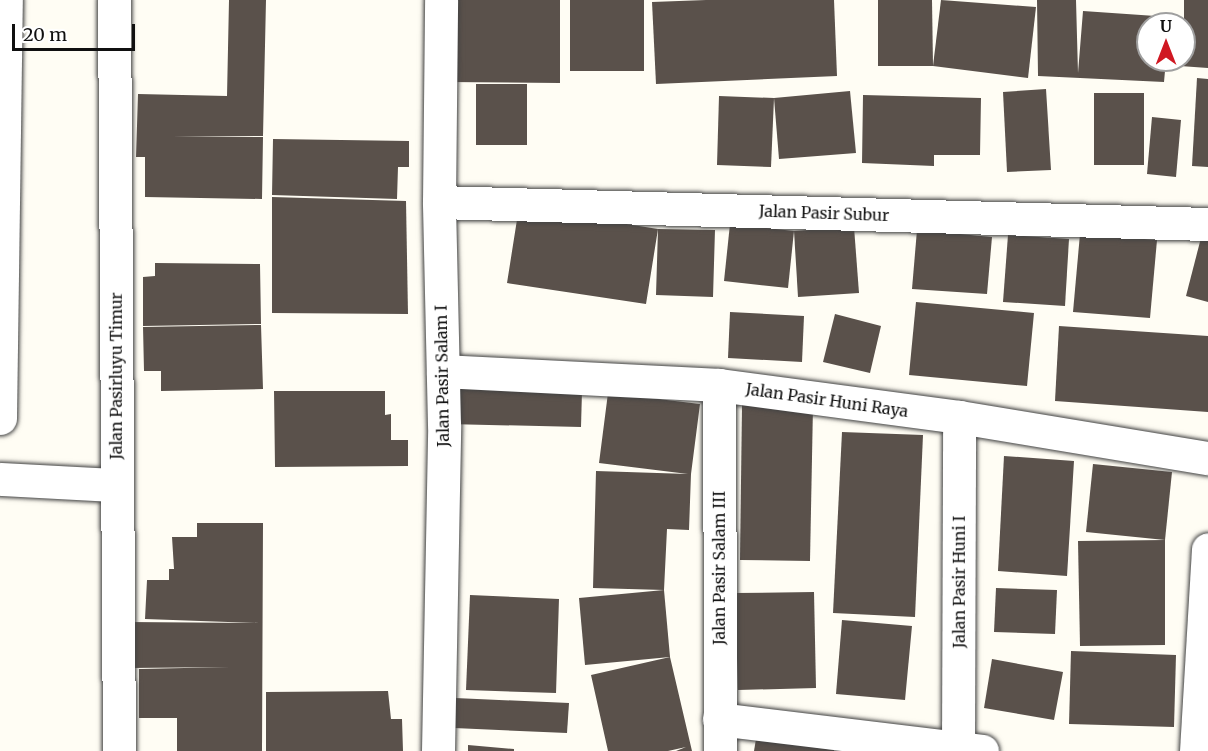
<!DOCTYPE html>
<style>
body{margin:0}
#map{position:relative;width:1208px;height:751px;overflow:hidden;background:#fffdf4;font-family:Merriweather,serif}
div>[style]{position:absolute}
.building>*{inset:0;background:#5a514b}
.roads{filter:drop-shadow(0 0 2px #434343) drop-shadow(0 0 2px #434343)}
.minor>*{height:33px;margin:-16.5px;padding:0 16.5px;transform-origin:16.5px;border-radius:16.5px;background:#fff}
.tertiary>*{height:33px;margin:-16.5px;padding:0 16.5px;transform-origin:16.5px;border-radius:16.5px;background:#fff}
span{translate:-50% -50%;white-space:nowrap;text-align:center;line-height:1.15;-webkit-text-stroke:6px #fff;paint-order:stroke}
.street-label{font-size:16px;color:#101010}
.north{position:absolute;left:1136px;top:12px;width:60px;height:60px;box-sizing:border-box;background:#fff;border:2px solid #9f9f9f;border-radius:50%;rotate:0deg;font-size:16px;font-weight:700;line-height:24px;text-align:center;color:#101010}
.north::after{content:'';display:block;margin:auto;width:21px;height:27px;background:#d01822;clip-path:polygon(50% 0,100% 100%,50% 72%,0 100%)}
.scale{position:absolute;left:12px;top:24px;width:123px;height:27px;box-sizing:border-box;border:3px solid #101010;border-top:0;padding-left:8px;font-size:18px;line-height:21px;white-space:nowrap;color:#101010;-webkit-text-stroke:4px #fff;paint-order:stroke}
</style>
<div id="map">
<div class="building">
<div style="clip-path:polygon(229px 0,266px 0,263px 136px,172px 136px,263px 137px,262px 199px,145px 197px,145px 157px,136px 157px,138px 94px,227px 96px)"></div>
<div style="clip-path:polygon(448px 0,560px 0,560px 83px,447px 82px)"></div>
<div style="clip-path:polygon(570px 0,644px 0,644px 71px,570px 71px)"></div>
<div style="clip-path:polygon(706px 0,834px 0,837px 76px,656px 84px,652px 2px)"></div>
<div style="clip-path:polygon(878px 0,932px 0,933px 66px,878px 66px)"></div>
<div style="clip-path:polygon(941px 0,1036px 7px,1028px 78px,933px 66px)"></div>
<div style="clip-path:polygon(1037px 0,1076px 0,1078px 73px,1083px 11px,1170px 17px,1169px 24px,1148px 24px,1148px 60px,1166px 60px,1164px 82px,1038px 76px)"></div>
<div style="clip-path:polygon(1184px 0,1208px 0,1208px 68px,1180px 66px,1180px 60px,1184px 60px)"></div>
<div style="clip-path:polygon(1197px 78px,1208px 79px,1208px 167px,1192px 166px)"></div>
<div style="clip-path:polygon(476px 84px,527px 84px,527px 145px,476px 145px)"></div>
<div style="clip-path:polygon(1046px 89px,1051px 170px,1007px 172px,1003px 92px)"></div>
<div style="clip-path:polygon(850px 91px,856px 153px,779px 159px,774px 98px)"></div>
<div style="clip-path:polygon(1094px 93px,1144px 93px,1144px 165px,1094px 165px)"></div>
<div style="clip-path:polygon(863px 95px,981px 98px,980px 155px,934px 155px,934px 166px,862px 163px)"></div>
<div style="clip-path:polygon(719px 96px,774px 98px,771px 167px,717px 165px)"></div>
<div style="clip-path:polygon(1152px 117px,1181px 120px,1176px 177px,1147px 174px)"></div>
<div style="clip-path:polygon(273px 139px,409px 141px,409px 167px,398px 167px,397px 199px,272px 195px)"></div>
<div style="clip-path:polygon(272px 197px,406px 201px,408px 314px,272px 313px)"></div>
<div style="clip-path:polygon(519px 207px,658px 229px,715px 230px,713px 297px,656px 295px,658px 229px,646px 304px,507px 283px)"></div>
<div style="clip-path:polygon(730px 224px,794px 231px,788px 288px,724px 281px)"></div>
<div style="clip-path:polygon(854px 227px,859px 293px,798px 297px,794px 231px)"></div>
<div style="clip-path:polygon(917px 230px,992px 237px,987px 294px,912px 289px)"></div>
<div style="clip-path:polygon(1203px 230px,1208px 231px,1208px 302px,1186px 296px)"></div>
<div style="clip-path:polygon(1080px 234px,1157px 240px,1150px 318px,1073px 312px)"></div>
<div style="clip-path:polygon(1008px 235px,1069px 239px,1065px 306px,1003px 302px)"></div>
<div style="clip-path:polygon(155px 263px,260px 264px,261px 324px,143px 326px,143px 277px,155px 276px)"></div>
<div style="clip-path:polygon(916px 302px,1034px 313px,1027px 386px,909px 375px)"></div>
<div style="clip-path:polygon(730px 312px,804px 316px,802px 362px,728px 358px)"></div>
<div style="clip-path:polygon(835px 314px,881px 326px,870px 373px,823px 362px)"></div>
<div style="clip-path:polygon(261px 325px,263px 389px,161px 391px,161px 371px,144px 371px,143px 327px)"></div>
<div style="clip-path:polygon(1059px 326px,1208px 336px,1208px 412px,1055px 401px)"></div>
<div style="clip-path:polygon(448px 388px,582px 391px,581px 427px,447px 424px)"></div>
<div style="clip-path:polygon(274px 391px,385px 391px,385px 415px,391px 414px,391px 440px,408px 440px,408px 466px,275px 467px)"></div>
<div style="clip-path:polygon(608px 393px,700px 404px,691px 474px,689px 530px,667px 529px,664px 590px,593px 588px,596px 471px,688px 474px,599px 463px)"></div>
<div style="clip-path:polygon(742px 405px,813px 406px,810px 561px,740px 560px)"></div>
<div style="clip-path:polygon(842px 432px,923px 435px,915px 617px,833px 613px)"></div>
<div style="clip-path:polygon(1004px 456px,1074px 461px,1067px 576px,998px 571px)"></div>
<div style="clip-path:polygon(1093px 464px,1172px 472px,1165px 540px,1086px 532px)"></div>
<div style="clip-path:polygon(197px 523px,263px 523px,262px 751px,177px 751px,177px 718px,139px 718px,139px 669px,230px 667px,130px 668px,128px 622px,259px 623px,145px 619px,147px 580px,169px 580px,169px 569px,174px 569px,172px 537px,197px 537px)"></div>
<div style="clip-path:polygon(1165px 540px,1165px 645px,1080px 646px,1078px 541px)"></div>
<div style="clip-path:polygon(996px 588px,1057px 590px,1055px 634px,994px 632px)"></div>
<div style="clip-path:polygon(664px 590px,670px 657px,585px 665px,579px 598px)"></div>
<div style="clip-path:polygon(814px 592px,816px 688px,738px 690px,735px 593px)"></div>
<div style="clip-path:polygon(470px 595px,559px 599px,556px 693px,466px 690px)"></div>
<div style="clip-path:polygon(842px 620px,912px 626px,905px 700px,836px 694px)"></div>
<div style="clip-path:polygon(1071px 651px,1176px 655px,1174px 727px,1069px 724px)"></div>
<div style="clip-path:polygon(670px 657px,692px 751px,676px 751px,686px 747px,668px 751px,608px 751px,591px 675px)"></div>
<div style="clip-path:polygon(992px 659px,1063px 672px,1054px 720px,984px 708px)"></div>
<div style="clip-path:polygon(388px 691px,391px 719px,402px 719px,403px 751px,266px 751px,266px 692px)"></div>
<div style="clip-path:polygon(455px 698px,569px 703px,567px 733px,454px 728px)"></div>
<div style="clip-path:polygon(756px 739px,834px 750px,834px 751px,754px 751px)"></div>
<div style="clip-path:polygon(468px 745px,514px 749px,514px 751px,468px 751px)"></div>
</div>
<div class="roads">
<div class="minor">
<div style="left:439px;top:202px;width:769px;rotate:1.64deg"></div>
<div style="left:443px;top:371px;width:276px;rotate:2.9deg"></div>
<div style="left:719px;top:385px;width:242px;rotate:7.6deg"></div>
<div style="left:959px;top:417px;width:252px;rotate:9.4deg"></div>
<div style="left:719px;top:385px;width:366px;rotate:89.8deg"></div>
<div style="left:0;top:479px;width:116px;rotate:3deg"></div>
<div style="left:719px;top:719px;width:265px;rotate:6.9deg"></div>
<div style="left:958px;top:747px;width:330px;rotate:-89.8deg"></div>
<div style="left:438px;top:751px;width:326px;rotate:-88.9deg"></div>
<div style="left:444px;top:425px;width:223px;rotate:-91.3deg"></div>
<div style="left:439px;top:202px;width:202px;rotate:-89.4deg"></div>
<div style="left:1196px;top:751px;width:202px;rotate:-86.6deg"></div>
</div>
<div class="tertiary">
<div style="left:114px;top:0;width:751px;rotate:89.62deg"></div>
<div style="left:0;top:418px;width:418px;rotate:-89.2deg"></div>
</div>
</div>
<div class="street-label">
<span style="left:824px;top:213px;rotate:2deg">Jalan Pasir Subur</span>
<span style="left:116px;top:376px;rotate:-90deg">Jalan Pasirluyu Timur</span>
<span style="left:442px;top:376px;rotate:-91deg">Jalan Pasir Salam I</span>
<span style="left:827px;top:400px;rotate:8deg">Jalan Pasir Huni Raya</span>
<span style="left:719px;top:568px;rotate:-90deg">Jalan Pasir Salam III</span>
<span style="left:959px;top:582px;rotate:-90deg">Jalan Pasir Huni I</span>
</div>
<div class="north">U</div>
<div class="scale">20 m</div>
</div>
